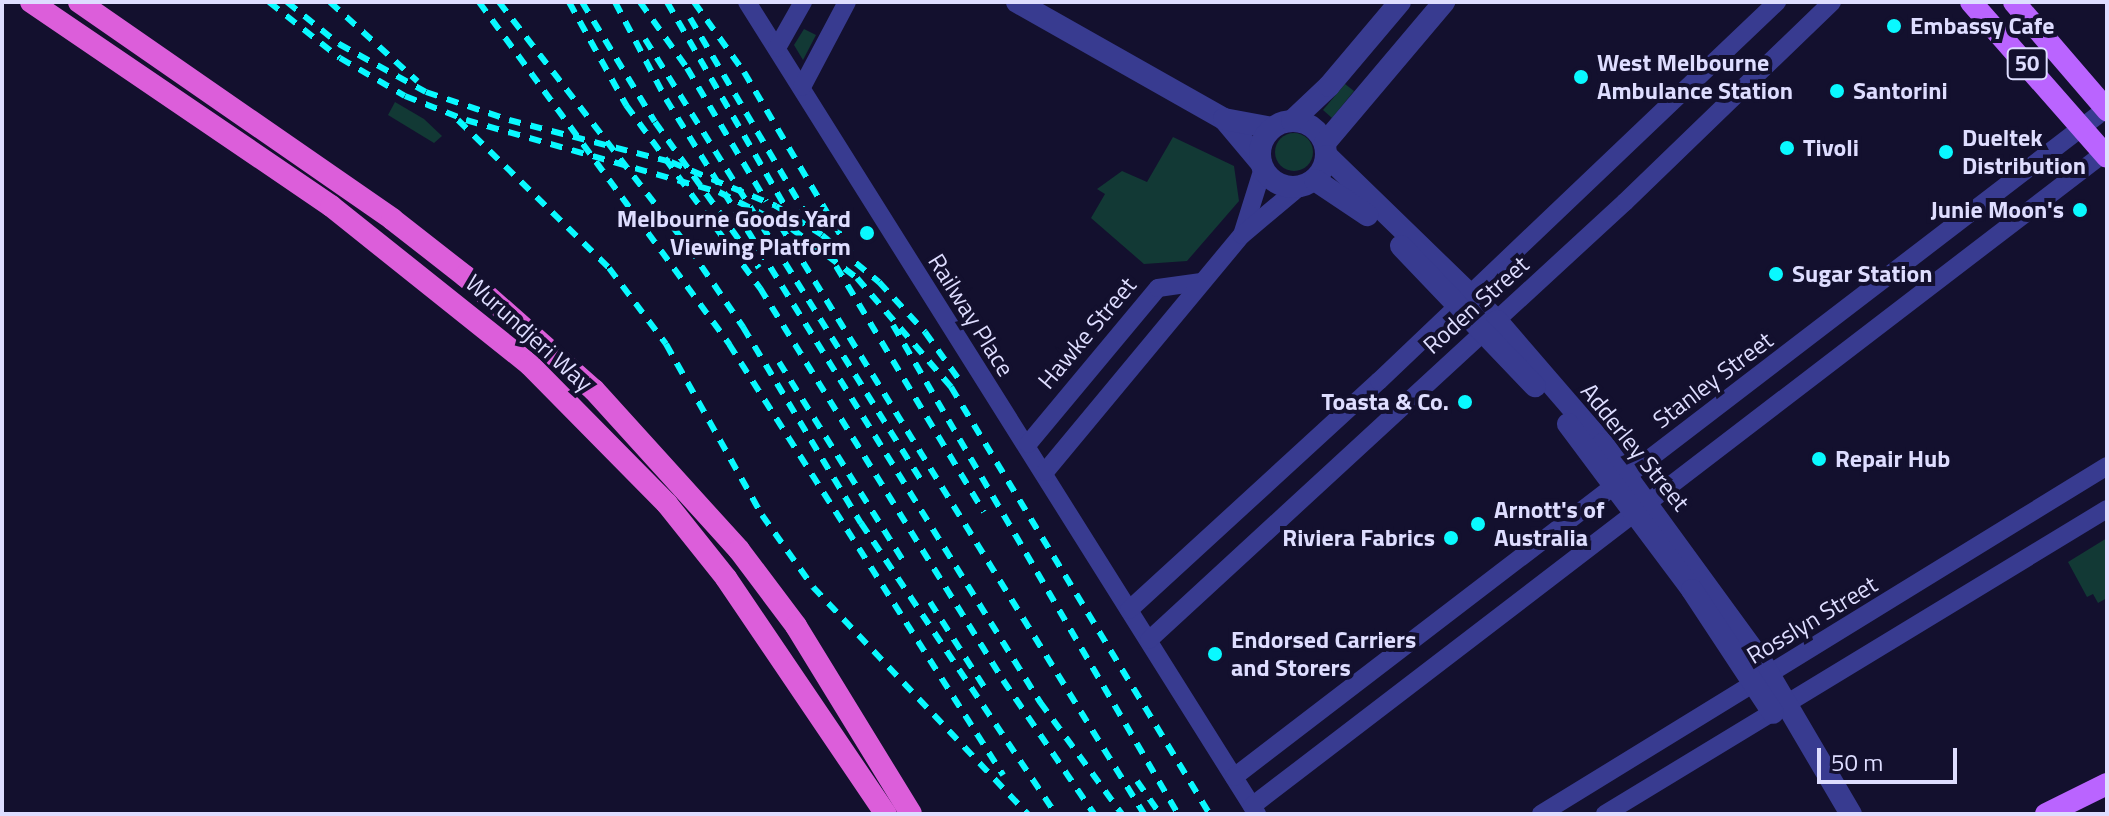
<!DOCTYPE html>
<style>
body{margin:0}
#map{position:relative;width:2109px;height:816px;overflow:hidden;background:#13102e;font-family:"Titillium Web",sans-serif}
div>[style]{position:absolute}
.green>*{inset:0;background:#123935}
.round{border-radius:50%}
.minor>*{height:18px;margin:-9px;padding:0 9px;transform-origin:9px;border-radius:9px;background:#383b90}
.tertiary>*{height:22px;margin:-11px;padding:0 11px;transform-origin:11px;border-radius:11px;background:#383b90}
.tertiary>.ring{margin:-11px;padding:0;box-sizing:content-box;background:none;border:22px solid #383b90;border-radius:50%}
.primary>*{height:22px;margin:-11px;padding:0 11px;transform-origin:11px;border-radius:11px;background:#ba64ff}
.trunk>*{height:22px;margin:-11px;padding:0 11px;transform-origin:11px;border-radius:11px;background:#dc5eda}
.rail>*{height:6px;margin-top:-3px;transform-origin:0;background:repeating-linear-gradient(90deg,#09f9ff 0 12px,transparent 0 22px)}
.dots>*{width:22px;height:22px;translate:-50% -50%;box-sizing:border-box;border:4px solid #13102e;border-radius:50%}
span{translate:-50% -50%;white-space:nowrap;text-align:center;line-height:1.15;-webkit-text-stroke:8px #13102e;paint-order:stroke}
.shield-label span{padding:2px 6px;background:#13102e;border:2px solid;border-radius:6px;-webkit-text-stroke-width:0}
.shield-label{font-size:22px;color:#deddff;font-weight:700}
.poi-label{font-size:24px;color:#deddff;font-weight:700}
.left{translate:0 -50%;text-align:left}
.right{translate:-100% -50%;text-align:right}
.street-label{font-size:24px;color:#deddff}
.frame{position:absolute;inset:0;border:4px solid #deddff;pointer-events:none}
.scale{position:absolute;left:1817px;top:748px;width:140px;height:36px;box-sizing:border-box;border:4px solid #deddff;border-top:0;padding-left:10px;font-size:24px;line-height:28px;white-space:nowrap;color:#deddff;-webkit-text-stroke:6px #13102e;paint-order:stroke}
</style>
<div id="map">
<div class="green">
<div style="clip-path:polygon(804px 29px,816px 35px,803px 60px,794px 45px)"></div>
<div style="clip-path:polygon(1345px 84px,1354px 91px,1332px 118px,1323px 110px)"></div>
<div style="clip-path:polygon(395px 102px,424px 119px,442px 136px,434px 143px,388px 115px)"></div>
<div class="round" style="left:1275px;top:133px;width:38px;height:38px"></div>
<div style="clip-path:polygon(1173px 137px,1234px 166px,1239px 201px,1187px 261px,1144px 264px,1091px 218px,1105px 194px,1097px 189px,1122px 171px,1147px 182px)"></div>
<div style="clip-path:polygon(2107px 538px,2107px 598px,2098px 603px,2093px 594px,2087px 597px,2068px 562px)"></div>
</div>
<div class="minor">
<div style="left:747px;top:2px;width:959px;rotate:57.87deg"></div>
<div style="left:777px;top:48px;width:53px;rotate:-60.5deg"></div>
<div style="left:802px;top:87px;width:96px;rotate:-62.1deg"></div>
<div style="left:1243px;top:232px;width:67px;rotate:-72.6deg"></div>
<div style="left:1028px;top:444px;width:203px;rotate:-50.2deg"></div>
<div style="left:1158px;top:288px;width:42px;rotate:-8.1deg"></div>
<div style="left:1045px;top:472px;width:308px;rotate:-50.3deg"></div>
<div style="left:1242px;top:235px;width:73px;rotate:-40deg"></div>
<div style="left:1129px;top:610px;width:339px;rotate:-42.5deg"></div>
<div style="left:1379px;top:381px;width:550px;rotate:-43.6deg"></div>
<div style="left:1149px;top:640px;width:647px;rotate:-42.62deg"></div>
<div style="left:1625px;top:202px;width:288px;rotate:-44deg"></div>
<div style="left:1234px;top:777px;width:1100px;rotate:-37.46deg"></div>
<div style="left:1252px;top:806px;width:1077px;rotate:-37.46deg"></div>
<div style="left:1541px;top:814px;width:664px;rotate:-31.58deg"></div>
<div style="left:1605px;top:814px;width:587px;rotate:-31.28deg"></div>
</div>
<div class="tertiary">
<div style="left:1017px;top:2px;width:238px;rotate:29.5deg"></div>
<div style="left:1224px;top:119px;width:57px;rotate:49.9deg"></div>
<div style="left:1224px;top:119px;width:49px;rotate:10.6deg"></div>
<div class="ring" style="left:1260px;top:121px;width:44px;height:44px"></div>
<div style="left:1292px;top:121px;width:51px;rotate:-43.4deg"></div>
<div style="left:1329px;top:86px;width:110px;rotate:-49.8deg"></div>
<div style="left:1325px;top:143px;width:185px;rotate:-49.8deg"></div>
<div style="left:1327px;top:156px;width:237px;rotate:44.1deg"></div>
<div style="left:1497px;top:321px;width:162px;rotate:49.2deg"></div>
<div style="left:1603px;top:444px;width:266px;rotate:53.9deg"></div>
<div style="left:1760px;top:659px;width:180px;rotate:59.6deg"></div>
<div style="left:1315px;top:180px;width:63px;rotate:33.9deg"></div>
<div style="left:1401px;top:246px;width:194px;rotate:46.3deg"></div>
<div style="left:1568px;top:424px;width:207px;rotate:53.2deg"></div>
<div style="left:1692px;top:590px;width:147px;rotate:56.6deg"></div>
</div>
<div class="primary">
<div style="left:1971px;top:2px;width:206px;rotate:48.7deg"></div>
<div style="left:2014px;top:2px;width:143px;rotate:49.3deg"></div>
<div style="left:2046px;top:814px;width:68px;rotate:-26.2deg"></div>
</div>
<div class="trunk">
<div style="left:31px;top:2px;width:363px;rotate:34.2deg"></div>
<div style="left:331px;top:206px;width:255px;rotate:38.6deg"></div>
<div style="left:530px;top:365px;width:195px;rotate:45.4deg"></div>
<div style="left:667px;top:504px;width:95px;rotate:51.4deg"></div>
<div style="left:726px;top:578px;width:285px;rotate:55.9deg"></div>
<div style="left:79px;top:2px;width:381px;rotate:34.7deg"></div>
<div style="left:392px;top:219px;width:93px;rotate:38deg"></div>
<div style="left:465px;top:276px;width:172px;rotate:41.5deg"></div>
<div style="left:594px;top:390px;width:216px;rotate:47.8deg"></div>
<div style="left:739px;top:550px;width:95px;rotate:53.1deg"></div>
<div style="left:796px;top:626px;width:220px;rotate:58.5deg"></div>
</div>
<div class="rail">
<div style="left:269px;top:2px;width:90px;rotate:38.3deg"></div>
<div style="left:340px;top:58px;width:75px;rotate:30.3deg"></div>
<div style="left:405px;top:96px;width:66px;rotate:21.5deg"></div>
<div style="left:466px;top:120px;width:263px;rotate:15.9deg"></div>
<div style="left:719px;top:192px;width:82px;rotate:26.9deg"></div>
<div style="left:792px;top:229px;width:81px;rotate:37deg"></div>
<div style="left:857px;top:278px;width:144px;rotate:49.2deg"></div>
<div style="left:951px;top:387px;width:499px;rotate:58.8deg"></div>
<div style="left:287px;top:2px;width:67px;rotate:38.9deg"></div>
<div style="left:339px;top:44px;width:99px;rotate:28.9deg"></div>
<div style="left:426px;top:92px;width:88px;rotate:18.6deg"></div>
<div style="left:509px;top:120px;width:167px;rotate:14.5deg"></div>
<div style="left:671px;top:162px;width:114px;rotate:22.7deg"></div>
<div style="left:776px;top:206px;width:54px;rotate:32.2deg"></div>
<div style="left:822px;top:235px;width:74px;rotate:39.5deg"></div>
<div style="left:879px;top:282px;width:68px;rotate:47.4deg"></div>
<div style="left:925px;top:332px;width:60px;rotate:54.5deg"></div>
<div style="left:330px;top:2px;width:118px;rotate:42.2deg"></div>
<div style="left:479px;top:2px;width:424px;rotate:53.8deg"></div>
<div style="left:729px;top:344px;width:511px;rotate:57.55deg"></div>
<div style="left:499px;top:2px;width:311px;rotate:52.3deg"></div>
<div style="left:689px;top:248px;width:96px;rotate:55.6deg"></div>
<div style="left:743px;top:327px;width:229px;rotate:59deg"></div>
<div style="left:861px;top:523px;width:350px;rotate:56.2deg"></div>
<div style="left:569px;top:2px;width:118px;rotate:61deg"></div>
<div style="left:626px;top:105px;width:227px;rotate:53.8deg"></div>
<div style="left:760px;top:288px;width:461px;rotate:58.2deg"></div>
<div style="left:1003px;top:680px;width:162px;rotate:55.8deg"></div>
<div style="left:582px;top:2px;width:140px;rotate:58.7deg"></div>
<div style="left:655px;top:122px;width:179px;rotate:54.5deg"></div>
<div style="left:615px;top:2px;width:110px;rotate:62.3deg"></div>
<div style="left:666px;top:99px;width:710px;rotate:58.19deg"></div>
<div style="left:1040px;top:702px;width:139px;rotate:53.8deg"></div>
<div style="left:640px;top:2px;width:81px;rotate:54.5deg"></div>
<div style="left:687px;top:68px;width:155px;rotate:59.3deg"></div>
<div style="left:667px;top:2px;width:242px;rotate:60deg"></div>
<div style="left:694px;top:2px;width:86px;rotate:54.5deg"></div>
<div style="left:744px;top:72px;width:210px;rotate:59.4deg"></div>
<div style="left:690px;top:18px;width:244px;rotate:59.4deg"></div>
<div style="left:645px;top:39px;width:520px;rotate:57.96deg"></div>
<div style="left:458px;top:120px;width:211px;rotate:44.4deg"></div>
<div style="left:609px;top:268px;width:95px;rotate:53.1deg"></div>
<div style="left:666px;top:344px;width:196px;rotate:60.7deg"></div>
<div style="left:762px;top:515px;width:88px;rotate:54.7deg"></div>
<div style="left:813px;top:587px;width:313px;rotate:46.6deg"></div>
<div style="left:780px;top:225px;width:692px;rotate:58.28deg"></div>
<div style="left:836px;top:266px;width:287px;rotate:59deg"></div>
<div style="left:893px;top:325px;width:566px;rotate:59.77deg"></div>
<div style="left:779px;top:362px;width:236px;rotate:58deg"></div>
<div style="left:930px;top:602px;width:108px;rotate:57.5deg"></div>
<div style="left:1137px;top:781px;width:40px;rotate:55.1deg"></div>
</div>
<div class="dots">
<div style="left:1894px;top:26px;background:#09f9ff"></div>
<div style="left:1581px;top:77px;background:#09f9ff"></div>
<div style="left:1837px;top:91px;background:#09f9ff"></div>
<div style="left:1787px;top:148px;background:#09f9ff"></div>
<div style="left:1946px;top:152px;background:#09f9ff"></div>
<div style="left:2080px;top:210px;background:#09f9ff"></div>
<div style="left:867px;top:233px;background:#09f9ff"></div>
<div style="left:1776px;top:274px;background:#09f9ff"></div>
<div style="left:1465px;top:402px;background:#09f9ff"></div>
<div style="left:1819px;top:459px;background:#09f9ff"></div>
<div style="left:1478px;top:524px;background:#09f9ff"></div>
<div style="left:1451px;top:538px;background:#09f9ff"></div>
<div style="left:1215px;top:654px;background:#09f9ff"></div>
</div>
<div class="shield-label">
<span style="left:2027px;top:64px">50</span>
</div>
<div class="poi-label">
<span class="left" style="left:1910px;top:26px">Embassy Cafe</span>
<span class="left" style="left:1597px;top:77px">West Melbourne<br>Ambulance Station</span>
<span class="left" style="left:1853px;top:91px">Santorini</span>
<span class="left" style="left:1962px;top:152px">Dueltek<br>Distribution</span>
<span class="left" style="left:1803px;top:148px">Tivoli</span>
<span class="right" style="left:2064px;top:210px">Junie Moon's</span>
<span class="right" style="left:851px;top:233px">Melbourne Goods Yard<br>Viewing Platform</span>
<span class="left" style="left:1792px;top:274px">Sugar Station</span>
<span class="right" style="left:1449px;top:402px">Toasta &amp; Co.</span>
<span class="left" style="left:1835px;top:459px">Repair Hub</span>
<span class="left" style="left:1494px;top:524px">Arnott's of<br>Australia</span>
<span class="right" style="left:1435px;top:538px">Riviera Fabrics</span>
<span class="left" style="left:1231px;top:654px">Endorsed Carriers<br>and Storers</span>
</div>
<div class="street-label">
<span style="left:1476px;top:305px;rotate:-42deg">Roden Street</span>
<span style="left:971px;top:315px;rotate:58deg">Railway Place</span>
<span style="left:529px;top:333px;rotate:42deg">Wurundjeri Way</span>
<span style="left:1087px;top:333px;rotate:-50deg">Hawke Street</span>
<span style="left:1713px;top:380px;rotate:-37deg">Stanley Street</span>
<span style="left:1635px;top:447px;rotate:51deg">Adderley Street</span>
<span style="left:1812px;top:620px;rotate:-31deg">Rosslyn Street</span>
</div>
<div class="frame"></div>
<div class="scale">50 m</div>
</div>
